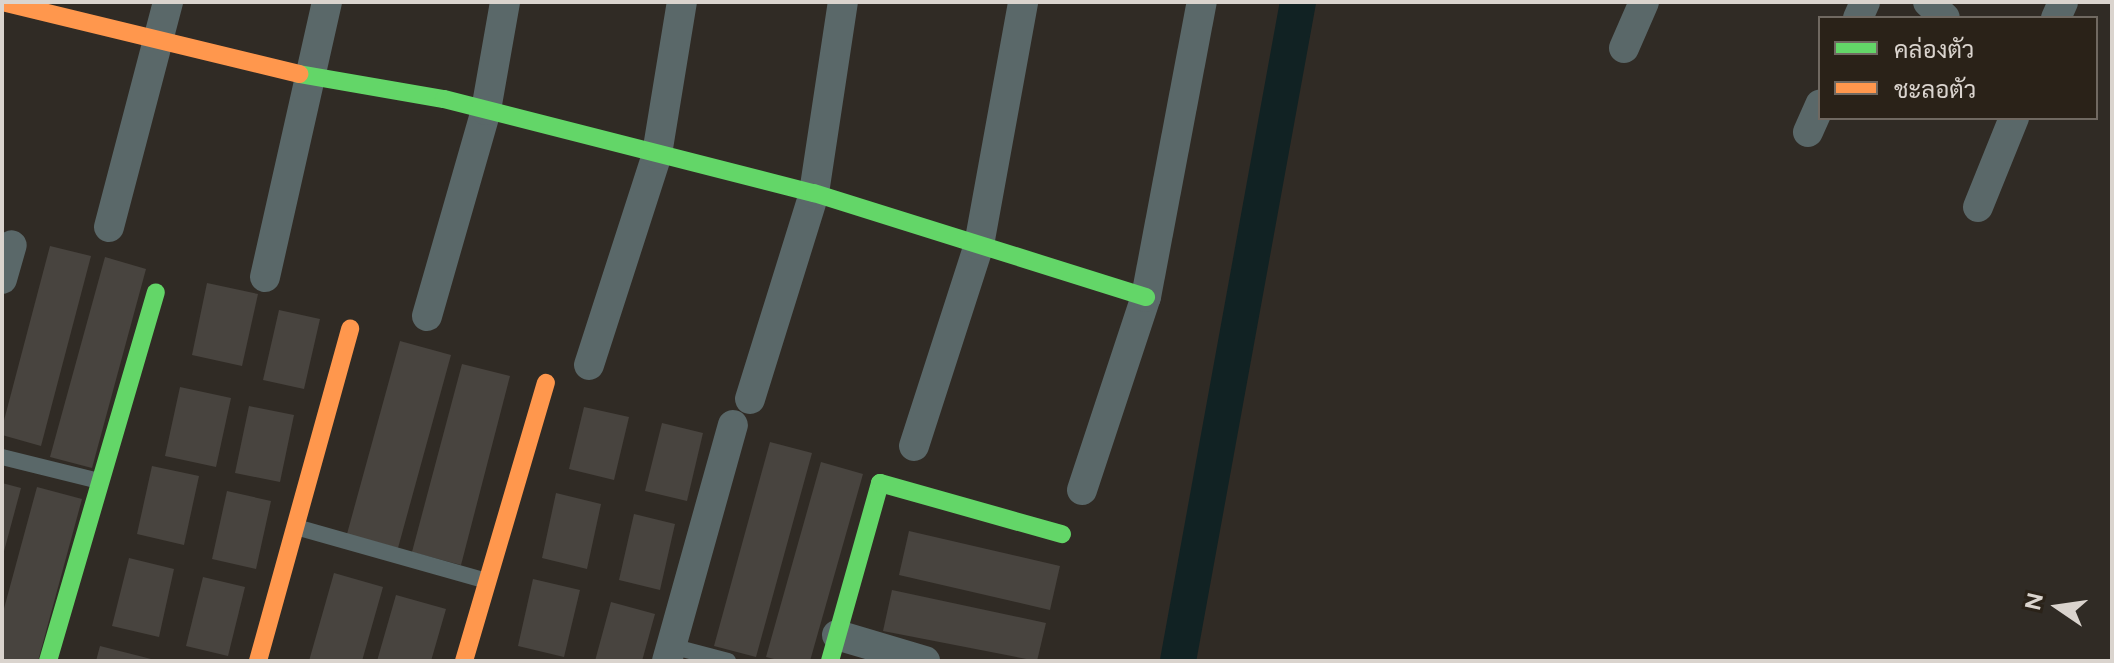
<!DOCTYPE html>
<meta charset="utf-8">
<style>
body{margin:0}
#map{position:relative;width:2114px;height:663px;overflow:hidden;background:#302b25;font-family:Figtree,Sarabun,sans-serif}
div>[style]{position:absolute}
.canal>*{height:36px;margin:-18px;padding:0 18px;transform-origin:18px;border-radius:18px;background:#112223}
.building>*{inset:0;background:#48443f}
.lane>*{height:16px;margin:-8px;padding:0 8px;transform-origin:8px;border-radius:8px;background:#5a6869}
.street>*{height:30px;margin:-15px;padding:0 15px;transform-origin:15px;border-radius:15px;background:#5a6869}
.fast>*{height:18px;margin:-9px;padding:0 9px;transform-origin:9px;border-radius:9px;background:#63d668}
.slow>*{height:18px;margin:-9px;padding:0 9px;transform-origin:9px;border-radius:9px;background:#ff974d}
span{translate:-50% -50%;white-space:nowrap;text-align:center;line-height:1.15;-webkit-text-stroke:6px #2a2218;paint-order:stroke}
.frame{position:absolute;inset:0;border:4px solid #dad4ce;pointer-events:none}
.legend{position:absolute;left:1818px;top:16px;width:280px;height:104px;box-sizing:border-box;background:#2a2218;border:2px solid #706961;margin:0;padding:10px 14px;list-style:none;font-size:24px;color:#dad4ce}
.legend li{display:flex;align-items:center;gap:16px;height:40px}
.legend b{width:40px;border:2px solid #706961}
.north{position:absolute;left:2018px;top:567px;width:80px;height:80px;-webkit-text-stroke:6px #2a2218;paint-order:stroke;rotate:283deg;font-size:22px;font-weight:700;line-height:32px;text-align:center;color:#dad4ce}
.north::after{content:'';display:block;margin:auto;width:28px;height:36px;background:#dad4ce;clip-path:polygon(50% 0,100% 100%,50% 72%,0 100%)}
</style>
<div id="map">
<div class="canal">
<div style="left:1178px;top:661px;width:670px;rotate:-79.68deg"></div>
</div>
<div class="building">
<div style="clip-path:polygon(50px 246px,91px 256px,41px 446px,2px 435px,2px 428px)"></div>
<div style="clip-path:polygon(105px 257px,146px 269px,92px 468px,50px 457px)"></div>
<div style="clip-path:polygon(207px 283px,258px 294px,242px 366px,192px 355px)"></div>
<div style="clip-path:polygon(279px 310px,320px 319px,304px 389px,263px 380px)"></div>
<div style="clip-path:polygon(400px 341px,451px 355px,398px 548px,347px 534px)"></div>
<div style="clip-path:polygon(462px 364px,510px 376px,461px 565px,412px 552px)"></div>
<div style="clip-path:polygon(180px 387px,231px 398px,216px 467px,165px 456px)"></div>
<div style="clip-path:polygon(249px 406px,294px 415px,280px 482px,235px 473px)"></div>
<div style="clip-path:polygon(584px 407px,629px 417px,614px 480px,569px 469px)"></div>
<div style="clip-path:polygon(662px 423px,703px 433px,687px 501px,645px 491px)"></div>
<div style="clip-path:polygon(770px 442px,812px 453px,756px 657px,714px 646px)"></div>
<div style="clip-path:polygon(821px 462px,863px 474px,810px 661px,782px 661px,766px 657px)"></div>
<div style="clip-path:polygon(152px 466px,199px 476px,184px 545px,137px 534px)"></div>
<div style="clip-path:polygon(2px 483px,21px 488px,3px 555px,2px 555px)"></div>
<div style="clip-path:polygon(37px 487px,82px 499px,38px 661px,2px 661px,2px 616px)"></div>
<div style="clip-path:polygon(227px 491px,271px 501px,256px 569px,212px 559px)"></div>
<div style="clip-path:polygon(556px 493px,601px 504px,587px 569px,542px 558px)"></div>
<div style="clip-path:polygon(634px 514px,675px 524px,660px 590px,619px 580px)"></div>
<div style="clip-path:polygon(909px 531px,1060px 566px,1050px 610px,899px 575px)"></div>
<div style="clip-path:polygon(129px 558px,174px 569px,159px 637px,112px 626px)"></div>
<div style="clip-path:polygon(334px 573px,383px 587px,362px 661px,309px 661px)"></div>
<div style="clip-path:polygon(203px 577px,245px 587px,228px 656px,186px 646px)"></div>
<div style="clip-path:polygon(533px 579px,580px 590px,564px 657px,518px 646px)"></div>
<div style="clip-path:polygon(892px 590px,1046px 623px,1037px 661px,883px 631px)"></div>
<div style="clip-path:polygon(396px 595px,446px 609px,431px 661px,377px 661px)"></div>
<div style="clip-path:polygon(611px 602px,655px 614px,642px 661px,595px 661px)"></div>
<div style="clip-path:polygon(100px 646px,155px 660px,155px 661px,96px 661px)"></div>
</div>
<div class="lane">
<div style="left:2px;top:457px;width:100px;rotate:13.9deg"></div>
<div style="left:296px;top:527px;width:198px;rotate:15.8deg"></div>
<div style="left:671px;top:646px;width:59px;rotate:14.7deg"></div>
</div>
<div class="street">
<div style="left:1928px;top:2px;width:23px;rotate:43deg"></div>
<div style="left:1858px;top:18px;width:17px;rotate:-66deg"></div>
<div style="left:2056px;top:18px;width:17px;rotate:-66deg"></div>
<div style="left:1624px;top:48px;width:50px;rotate:-66.5deg"></div>
<div style="left:1808px;top:132px;width:30px;rotate:-66deg"></div>
<div style="left:1978px;top:207px;width:96px;rotate:-68deg"></div>
<div style="left:109px;top:227px;width:233px;rotate:-75.3deg"></div>
<div style="left:265px;top:277px;width:282px;rotate:-77.3deg"></div>
<div style="left:2px;top:279px;width:35px;rotate:-74deg"></div>
<div style="left:427px;top:316px;width:214px;rotate:-74deg"></div>
<div style="left:486px;top:110px;width:110px;rotate:-80deg"></div>
<div style="left:589px;top:365px;width:222px;rotate:-72.1deg"></div>
<div style="left:657px;top:154px;width:154px;rotate:-80.7deg"></div>
<div style="left:750px;top:399px;width:216px;rotate:-72.7deg"></div>
<div style="left:814px;top:193px;width:193px;rotate:-81.4deg"></div>
<div style="left:914px;top:446px;width:211px;rotate:-72.1deg"></div>
<div style="left:979px;top:245px;width:247px;rotate:-79.7deg"></div>
<div style="left:1082px;top:490px;width:203px;rotate:-71.7deg"></div>
<div style="left:1146px;top:297px;width:300px;rotate:-79.3deg"></div>
<div style="left:837px;top:635px;width:92px;rotate:16.5deg"></div>
<div style="left:667px;top:661px;width:245px;rotate:-74.4deg"></div>
</div>
<div class="fast">
<div style="left:299px;top:74px;width:147px;rotate:9.8deg"></div>
<div style="left:444px;top:99px;width:382px;rotate:14.3deg"></div>
<div style="left:814px;top:193px;width:348px;rotate:17.4deg"></div>
<div style="left:48px;top:661px;width:384px;rotate:-73.7deg"></div>
<div style="left:830px;top:661px;width:185px;rotate:-74.3deg"></div>
<div style="left:880px;top:483px;width:189px;rotate:15.7deg"></div>
</div>
<div class="slow">
<div style="left:2px;top:2px;width:306px;rotate:13.6deg"></div>
<div style="left:258px;top:661px;width:345px;rotate:-74.5deg"></div>
<div style="left:464px;top:661px;width:290px;rotate:-73.6deg"></div>
</div>
<div class="frame"></div>
<ul class="legend">
<li><b style="height:10px;background:#63d668"></b>คล่องตัว</li>
<li><b style="height:10px;background:#ff974d"></b>ชะลอตัว</li>
</ul>
<div class="north">N</div>
</div>
